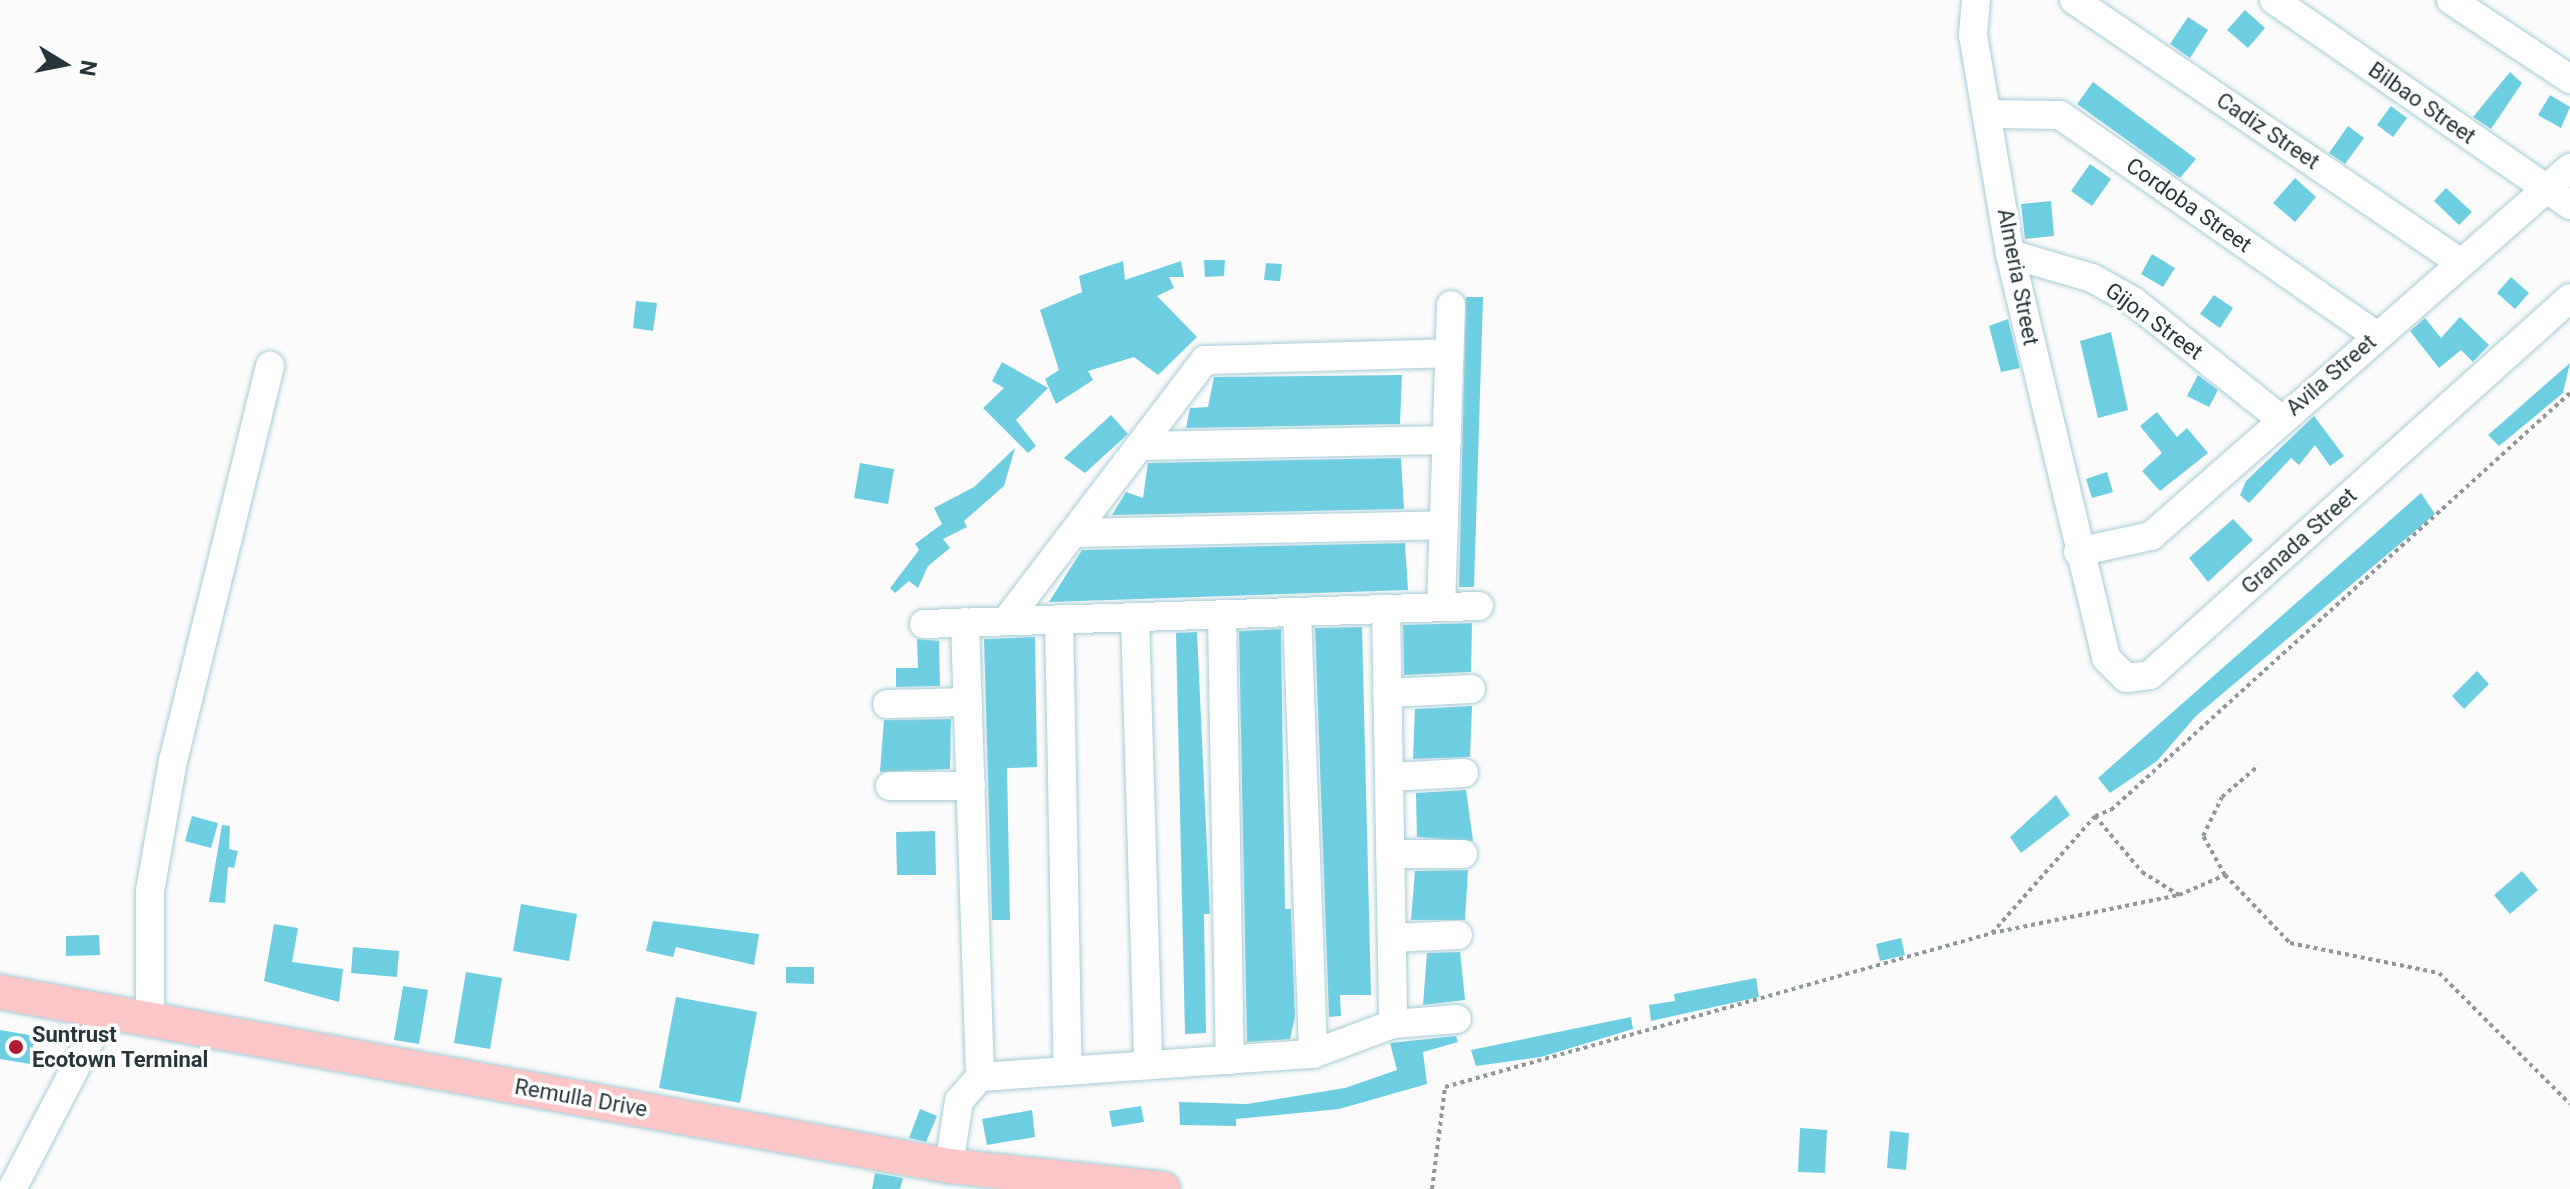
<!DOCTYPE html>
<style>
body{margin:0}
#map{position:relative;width:2570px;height:1189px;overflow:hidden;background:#fbfbfb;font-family:Roboto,sans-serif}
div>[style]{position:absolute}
.building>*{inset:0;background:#6dcee2}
.path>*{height:4px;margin-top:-2px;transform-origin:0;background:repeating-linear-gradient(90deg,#8f9799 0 4px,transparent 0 8px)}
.roads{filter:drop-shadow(0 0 2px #a4cdd6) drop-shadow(0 0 2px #a4cdd6)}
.minor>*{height:28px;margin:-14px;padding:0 14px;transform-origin:14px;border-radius:14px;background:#fff}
.major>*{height:34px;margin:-17px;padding:0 17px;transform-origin:17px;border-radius:17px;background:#fdc7c8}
.dots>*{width:22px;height:22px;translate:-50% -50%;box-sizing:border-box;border:4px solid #fff;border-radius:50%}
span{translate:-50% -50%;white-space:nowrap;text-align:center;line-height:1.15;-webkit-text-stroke:7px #fff;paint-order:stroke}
.street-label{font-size:22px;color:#26363a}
.poi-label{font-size:22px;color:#26363a;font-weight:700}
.left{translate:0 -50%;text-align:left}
.north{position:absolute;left:24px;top:24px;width:80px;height:80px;-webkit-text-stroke:6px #fff;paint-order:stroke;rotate:100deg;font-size:22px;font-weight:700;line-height:32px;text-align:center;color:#26363a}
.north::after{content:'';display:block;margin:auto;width:28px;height:36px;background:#26363a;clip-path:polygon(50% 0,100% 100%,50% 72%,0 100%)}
</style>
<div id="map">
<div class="building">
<div style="clip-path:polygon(2245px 10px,2265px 28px,2248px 48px,2227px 30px)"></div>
<div style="clip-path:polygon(2188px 17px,2208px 30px,2190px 58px,2170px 44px)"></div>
<div style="clip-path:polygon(2510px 72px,2522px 83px,2491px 129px,2473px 117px)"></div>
<div style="clip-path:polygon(2093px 82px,2196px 159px,2180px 178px,2077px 104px)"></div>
<div style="clip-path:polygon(2550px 95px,2570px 107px,2561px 128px,2538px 115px)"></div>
<div style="clip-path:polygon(2391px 106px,2407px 118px,2393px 137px,2377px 125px)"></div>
<div style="clip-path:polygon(2348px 126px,2364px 138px,2345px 164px,2329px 153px)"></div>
<div style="clip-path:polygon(2090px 164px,2111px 179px,2092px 206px,2071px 191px)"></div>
<div style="clip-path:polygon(2295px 178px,2316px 197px,2295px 222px,2273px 203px)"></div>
<div style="clip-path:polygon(2446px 188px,2472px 212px,2459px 225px,2434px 201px)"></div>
<div style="clip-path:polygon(2051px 201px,2054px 236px,2025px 239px,2021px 204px)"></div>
<div style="clip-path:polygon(2152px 254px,2175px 268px,2163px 287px,2141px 274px)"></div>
<div style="clip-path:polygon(1204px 260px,1225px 260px,1224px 276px,1205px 277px)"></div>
<div style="clip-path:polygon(1123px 261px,1125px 280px,1181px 261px,1184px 277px,1169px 277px,1174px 288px,1157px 296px,1197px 337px,1158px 375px,1134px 357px,1088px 371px,1093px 380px,1056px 404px,1045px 379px,1059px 370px,1040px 310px,1082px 292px,1079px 276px)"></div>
<div style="clip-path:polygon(1266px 263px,1282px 264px,1280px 281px,1264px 280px)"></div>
<div style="clip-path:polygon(2511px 277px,2529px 293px,2515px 309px,2497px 293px)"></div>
<div style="clip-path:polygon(2214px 295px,2233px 308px,2220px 328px,2200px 314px)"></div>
<div style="clip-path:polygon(1466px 297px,1483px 297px,1474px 587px,1459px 587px)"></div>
<div style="clip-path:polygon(636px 301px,657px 303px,653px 331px,633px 328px)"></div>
<div style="clip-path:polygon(2460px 317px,2489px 345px,2473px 362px,2461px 350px,2439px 368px,2410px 331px,2425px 318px,2441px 338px)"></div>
<div style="clip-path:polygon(2008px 319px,2020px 368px,2001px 372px,1989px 326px)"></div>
<div style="clip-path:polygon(2111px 332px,2128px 410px,2098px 418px,2080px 341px)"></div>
<div style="clip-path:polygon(1002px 362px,1048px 388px,1016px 420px,1036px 446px,1028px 453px,983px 408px,1004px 388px,992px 381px)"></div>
<div style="clip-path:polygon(2570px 363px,2563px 393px,2499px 446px,2488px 435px)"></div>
<div style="clip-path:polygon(1402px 375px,1400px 424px,1186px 428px,1190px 408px,1208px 407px,1214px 377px)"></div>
<div style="clip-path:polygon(2198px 375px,2218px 390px,2209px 407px,2187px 396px)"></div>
<div style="clip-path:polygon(2157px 412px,2177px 437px,2187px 428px,2208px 453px,2160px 491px,2142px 471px,2162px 453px,2140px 426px)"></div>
<div style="clip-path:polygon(1111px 415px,1128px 434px,1085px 473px,1064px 458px)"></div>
<div style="clip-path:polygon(2314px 416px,2344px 456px,2330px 466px,2315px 445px,2299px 465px,2291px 458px,2249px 503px,2240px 495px,2246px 481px)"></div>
<div style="clip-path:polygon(1015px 448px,1004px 486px,964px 521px,967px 527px,943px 539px,950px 548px,928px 566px,918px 588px,909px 581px,895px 593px,890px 588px,919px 550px,915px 544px,942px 524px,934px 508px,974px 487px)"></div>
<div style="clip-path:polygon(1401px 458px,1404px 509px,1112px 515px,1126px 492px,1143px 498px,1148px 463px)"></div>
<div style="clip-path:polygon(860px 463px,894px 469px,888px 504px,854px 498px)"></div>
<div style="clip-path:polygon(2107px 472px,2113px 492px,2092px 498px,2086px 479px)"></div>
<div style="clip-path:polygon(2421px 493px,2435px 514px,2196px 716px,2157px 761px,2110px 793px,2098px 778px)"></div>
<div style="clip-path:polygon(2233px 519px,2253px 540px,2208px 582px,2189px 558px)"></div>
<div style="clip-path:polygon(1405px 543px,1408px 590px,1049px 602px,1082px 550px)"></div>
<div style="clip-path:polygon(1472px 623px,1471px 672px,1404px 675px,1403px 625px)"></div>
<div style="clip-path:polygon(1362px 627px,1371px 995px,1340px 995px,1341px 1016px,1329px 1017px,1315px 628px)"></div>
<div style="clip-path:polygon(1281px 629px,1285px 909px,1291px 909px,1295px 1017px,1290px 1039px,1247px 1042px,1239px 631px)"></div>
<div style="clip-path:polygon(1197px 632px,1210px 914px,1204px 914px,1206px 1033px,1185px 1034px,1176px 633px)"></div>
<div style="clip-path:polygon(1035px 637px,1037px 767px,1007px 768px,1010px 920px,992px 920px,984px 639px)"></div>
<div style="clip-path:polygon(917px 639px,939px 641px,940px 686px,896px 687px,896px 668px,918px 668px)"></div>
<div style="clip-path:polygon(2477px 671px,2489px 684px,2464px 709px,2452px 696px)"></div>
<div style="clip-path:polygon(1472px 706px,1470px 757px,1413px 759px,1415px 709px)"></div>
<div style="clip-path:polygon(951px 719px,950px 769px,880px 772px,884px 720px)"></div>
<div style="clip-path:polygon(1466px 790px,1473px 841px,1417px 837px,1416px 793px)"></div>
<div style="clip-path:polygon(2056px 795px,2070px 815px,2021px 853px,2010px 837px)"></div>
<div style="clip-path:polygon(192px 816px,218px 823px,211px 848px,185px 841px)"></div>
<div style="clip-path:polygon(222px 825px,230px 826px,229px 849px,238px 851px,234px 868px,228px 867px,225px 903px,209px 902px)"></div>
<div style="clip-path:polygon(935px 831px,936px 875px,897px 875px,896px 832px)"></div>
<div style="clip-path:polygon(1468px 870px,1465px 920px,1411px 920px,1415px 871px)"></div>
<div style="clip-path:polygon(2522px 871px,2538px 890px,2510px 914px,2494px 895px)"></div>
<div style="clip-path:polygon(521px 904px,577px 914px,569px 961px,513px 951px)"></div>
<div style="clip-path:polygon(653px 921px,759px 934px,754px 965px,676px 947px,673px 957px,646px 951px)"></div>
<div style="clip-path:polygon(274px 924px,298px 928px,292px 962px,343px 969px,339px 1002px,264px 981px)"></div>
<div style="clip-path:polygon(99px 935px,100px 955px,66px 956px,66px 936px)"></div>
<div style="clip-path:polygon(1901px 938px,1905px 955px,1880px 961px,1876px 944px)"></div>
<div style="clip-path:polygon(353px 947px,399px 951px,397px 977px,351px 973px)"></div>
<div style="clip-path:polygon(1460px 952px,1465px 1000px,1423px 1005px,1427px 953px)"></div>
<div style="clip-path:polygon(786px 967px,814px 967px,814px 984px,786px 983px)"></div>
<div style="clip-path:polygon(466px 972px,502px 978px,490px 1049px,454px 1043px)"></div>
<div style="clip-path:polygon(1756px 978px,1759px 997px,1651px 1021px,1649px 1005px,1675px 1001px,1674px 994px)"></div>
<div style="clip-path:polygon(403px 986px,428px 990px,419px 1044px,394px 1040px)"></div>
<div style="clip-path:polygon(676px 997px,757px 1012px,740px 1103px,659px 1088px)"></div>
<div style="clip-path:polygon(1631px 1017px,1633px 1029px,1541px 1057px,1476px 1066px,1471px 1050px)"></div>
<div style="clip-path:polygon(0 1030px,35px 1036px,30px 1064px,0 1059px)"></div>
<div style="clip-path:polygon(1456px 1036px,1458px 1042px,1423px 1052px,1427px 1084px,1339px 1109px,1236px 1119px,1236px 1126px,1180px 1125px,1179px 1102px,1247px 1104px,1345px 1088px,1397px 1070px,1390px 1043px)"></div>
<div style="clip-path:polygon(1141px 1106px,1144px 1122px,1112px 1127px,1109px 1111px)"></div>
<div style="clip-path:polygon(920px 1109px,937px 1116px,926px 1142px,909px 1138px)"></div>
<div style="clip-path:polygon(1032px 1110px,1035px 1137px,987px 1145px,982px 1119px)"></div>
<div style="clip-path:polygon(1800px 1128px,1827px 1130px,1825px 1173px,1798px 1172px)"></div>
<div style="clip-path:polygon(1890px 1131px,1909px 1133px,1906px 1170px,1887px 1168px)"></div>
<div style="clip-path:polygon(875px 1173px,903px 1178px,900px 1189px,872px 1189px)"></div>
</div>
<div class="path">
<div style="left:2095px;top:816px;width:73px;rotate:50deg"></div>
<div style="left:2142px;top:872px;width:44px;rotate:31.9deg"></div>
<div style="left:2179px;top:895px;width:50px;rotate:-23.5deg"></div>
<div style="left:2225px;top:875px;width:94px;rotate:46.3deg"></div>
<div style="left:2290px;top:943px;width:152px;rotate:11.4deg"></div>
<div style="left:2439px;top:973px;width:185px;rotate:45deg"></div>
<div style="left:2225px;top:875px;width:45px;rotate:-119.4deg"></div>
<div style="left:2203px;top:836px;width:43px;rotate:-64deg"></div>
<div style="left:2222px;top:797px;width:48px;rotate:-40.7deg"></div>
<div style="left:1992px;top:933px;width:156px;rotate:-48.6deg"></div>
<div style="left:2095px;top:816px;width:17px;rotate:-21deg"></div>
<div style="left:2111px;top:810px;width:620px;rotate:-42.26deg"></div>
<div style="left:1432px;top:1189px;width:103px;rotate:-82.7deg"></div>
<div style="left:1445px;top:1087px;width:568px;rotate:-15.72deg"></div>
<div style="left:1992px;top:933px;width:191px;rotate:-11.5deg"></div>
</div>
<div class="roads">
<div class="minor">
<div style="left:1976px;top:0;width:35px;rotate:95deg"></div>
<div style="left:1973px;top:35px;width:222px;rotate:80.4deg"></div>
<div style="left:2010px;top:254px;width:415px;rotate:76.6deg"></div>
<div style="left:2106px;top:658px;width:28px;rotate:45deg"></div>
<div style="left:2126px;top:678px;width:24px;rotate:-7deg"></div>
<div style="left:2150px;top:675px;width:564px;rotate:-41.91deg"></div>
<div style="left:2074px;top:0;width:468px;rotate:34.2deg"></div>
<div style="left:2274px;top:0;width:360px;rotate:34.7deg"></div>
<div style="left:2451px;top:0;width:143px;rotate:33.6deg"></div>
<div style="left:1989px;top:114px;width:71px;rotate:0.8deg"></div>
<div style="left:2060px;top:115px;width:386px;rotate:34.9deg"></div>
<div style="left:2010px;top:254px;width:85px;rotate:16.3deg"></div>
<div style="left:2092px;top:278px;width:47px;rotate:29.3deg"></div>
<div style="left:2133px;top:301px;width:189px;rotate:38.6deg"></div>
<div style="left:1140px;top:446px;width:307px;rotate:-1.1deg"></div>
<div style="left:1074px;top:533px;width:370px;rotate:-1.2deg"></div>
<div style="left:2078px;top:552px;width:75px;rotate:-12.4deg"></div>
<div style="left:2151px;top:536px;width:558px;rotate:-41.29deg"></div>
<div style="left:1441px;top:607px;width:302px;rotate:-88.1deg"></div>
<div style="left:1386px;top:609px;width:415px;rotate:89deg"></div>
<div style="left:1297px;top:612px;width:442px;rotate:87.9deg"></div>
<div style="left:1222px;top:614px;width:446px;rotate:89deg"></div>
<div style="left:1135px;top:617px;width:448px;rotate:88.3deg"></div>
<div style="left:1059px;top:619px;width:452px;rotate:88.9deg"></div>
<div style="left:1006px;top:621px;width:328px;rotate:-52.7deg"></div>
<div style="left:1205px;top:360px;width:244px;rotate:-1.6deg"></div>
<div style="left:965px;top:622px;width:455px;rotate:88.1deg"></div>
<div style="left:924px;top:624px;width:555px;rotate:-1.86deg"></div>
<div style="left:1387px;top:693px;width:84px;rotate:-2.7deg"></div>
<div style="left:887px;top:704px;width:81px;rotate:-1.4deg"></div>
<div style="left:1389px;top:777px;width:75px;rotate:-3.1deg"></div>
<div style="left:890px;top:786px;width:81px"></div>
<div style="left:1390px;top:854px;width:73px"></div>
<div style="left:1392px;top:938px;width:66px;rotate:-2.6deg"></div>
<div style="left:150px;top:1018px;width:127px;rotate:-90deg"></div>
<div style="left:150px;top:891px;width:132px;rotate:-80deg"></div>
<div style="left:173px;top:761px;width:407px;rotate:-76.2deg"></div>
<div style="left:949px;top:1166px;width:66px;rotate:-81.3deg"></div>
<div style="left:959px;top:1101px;width:32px;rotate:-49deg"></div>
<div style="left:980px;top:1077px;width:334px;rotate:-4deg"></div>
<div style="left:1313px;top:1054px;width:85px;rotate:-20.6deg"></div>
<div style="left:1393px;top:1024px;width:64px;rotate:-4.5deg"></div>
<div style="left:12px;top:1189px;width:201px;rotate:-62.4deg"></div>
</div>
<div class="major">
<div style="left:0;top:992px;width:965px;rotate:10.39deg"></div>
<div style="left:949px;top:1166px;width:215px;rotate:6.1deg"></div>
</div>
</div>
<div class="dots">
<div style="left:16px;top:1047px;background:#b01c34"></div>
</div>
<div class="street-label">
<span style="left:2422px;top:103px;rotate:35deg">Bilbao Street</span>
<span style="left:2268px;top:131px;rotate:34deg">Cadiz Street</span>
<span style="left:2189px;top:205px;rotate:35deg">Cordoba Street</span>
<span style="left:2018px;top:277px;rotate:79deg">Almeria Street</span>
<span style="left:2154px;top:321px;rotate:36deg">Gijon Street</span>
<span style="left:2331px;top:375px;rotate:-41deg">Avila Street</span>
<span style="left:2299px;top:541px;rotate:-42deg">Granada Street</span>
<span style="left:581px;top:1098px;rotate:10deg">Remulla Drive</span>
</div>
<div class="poi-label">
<span class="left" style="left:32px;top:1047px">Suntrust<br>Ecotown Terminal</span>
</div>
<div class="north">N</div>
</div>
